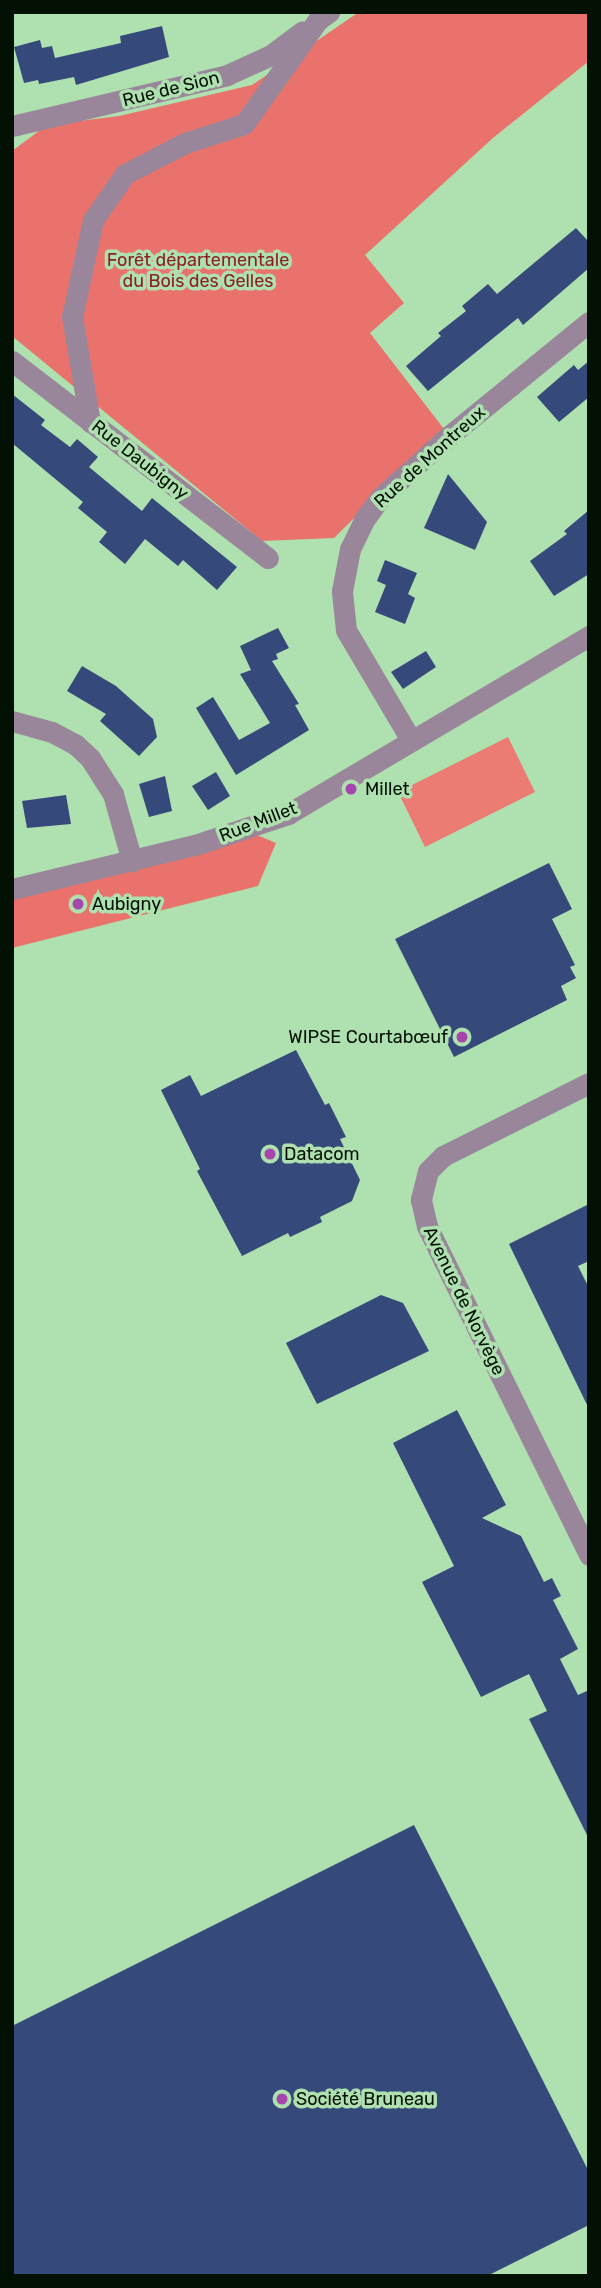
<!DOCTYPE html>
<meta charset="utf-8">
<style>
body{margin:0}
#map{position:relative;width:601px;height:2288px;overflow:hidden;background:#afe0af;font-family:Rubik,sans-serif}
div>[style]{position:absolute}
.green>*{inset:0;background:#ec7b74}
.forest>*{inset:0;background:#e9736c}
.building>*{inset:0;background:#354a7a}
.street>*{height:21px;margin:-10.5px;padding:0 10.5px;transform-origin:10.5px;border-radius:10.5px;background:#9a869a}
.dots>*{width:19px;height:19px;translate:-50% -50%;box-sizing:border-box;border:4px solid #afe0af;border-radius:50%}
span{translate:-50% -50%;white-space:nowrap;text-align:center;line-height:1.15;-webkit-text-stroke:7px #afe0af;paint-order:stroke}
.street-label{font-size:18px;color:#021103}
.park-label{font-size:18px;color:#8b2022}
.poi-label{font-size:18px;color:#021103}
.left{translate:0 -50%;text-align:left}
.right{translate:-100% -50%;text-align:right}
.frame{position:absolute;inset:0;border:14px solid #021103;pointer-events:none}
</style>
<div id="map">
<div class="green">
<div style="clip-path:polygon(508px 737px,535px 792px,425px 847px,398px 792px)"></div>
</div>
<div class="forest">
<div style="clip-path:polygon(359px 12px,589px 12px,589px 61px,493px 138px,365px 255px,404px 303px,370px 333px,444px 429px,334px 538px,262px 541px,12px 336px,12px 151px,47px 125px,119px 116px,252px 85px)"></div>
<div style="clip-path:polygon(257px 835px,276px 843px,258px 886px,12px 948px,12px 895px)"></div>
</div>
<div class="building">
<div style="clip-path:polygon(162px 26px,169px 57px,76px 85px,74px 77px,39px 84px,38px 80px,24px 83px,14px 47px,40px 40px,42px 48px,52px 46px,55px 58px,121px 43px,120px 36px)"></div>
<div style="clip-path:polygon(576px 228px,589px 242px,589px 268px,523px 325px,518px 318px,428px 391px,406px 366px,441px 336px,438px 333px,466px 311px,462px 306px,488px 284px,497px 294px)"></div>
<div style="clip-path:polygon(589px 361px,589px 397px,559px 422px,537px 397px,574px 365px,578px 370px)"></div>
<div style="clip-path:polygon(12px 394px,45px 420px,41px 425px,70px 447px,77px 439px,98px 457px,89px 467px,142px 511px,152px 498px,237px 567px,217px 590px,183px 560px,178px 566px,145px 539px,125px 564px,99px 542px,107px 532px,78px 508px,83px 502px,12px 443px)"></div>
<div style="clip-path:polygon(448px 474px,487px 522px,475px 550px,424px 528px)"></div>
<div style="clip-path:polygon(589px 510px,589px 574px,554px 596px,530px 561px,567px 534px,564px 531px)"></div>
<div style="clip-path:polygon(385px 560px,417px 573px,408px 594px,415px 598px,405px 624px,375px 612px,386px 585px,377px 581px)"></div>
<div style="clip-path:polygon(278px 628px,289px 648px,276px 654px,278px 659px,272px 661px,299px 704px,295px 705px,309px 730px,236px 775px,196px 708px,213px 697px,239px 740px,270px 723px,240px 674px,251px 670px,240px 646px)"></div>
<div style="clip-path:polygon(426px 651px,436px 667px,403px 689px,391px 672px)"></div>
<div style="clip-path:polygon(82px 666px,116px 686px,153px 719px,157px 737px,139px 756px,100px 721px,106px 714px,67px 691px)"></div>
<div style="clip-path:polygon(216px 772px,230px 796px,208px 810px,192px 786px)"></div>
<div style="clip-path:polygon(165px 776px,172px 811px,149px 817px,139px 784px)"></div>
<div style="clip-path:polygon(66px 795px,71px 824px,27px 828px,22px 801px)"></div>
<div style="clip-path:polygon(549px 863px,572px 909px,552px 919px,575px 965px,570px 967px,576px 978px,561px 986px,567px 1000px,454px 1057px,395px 939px)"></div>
<div style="clip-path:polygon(296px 1050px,325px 1105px,329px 1103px,346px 1137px,340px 1139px,360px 1180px,352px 1201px,320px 1217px,322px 1222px,290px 1237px,288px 1233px,242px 1256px,197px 1171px,200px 1169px,161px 1090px,190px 1075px,201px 1096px)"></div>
<div style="clip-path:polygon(589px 1204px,589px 1261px,578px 1266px,589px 1288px,589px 1409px,509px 1244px)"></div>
<div style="clip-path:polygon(381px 1295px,403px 1303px,429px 1351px,317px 1404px,286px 1343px)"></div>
<div style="clip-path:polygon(457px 1410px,506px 1505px,482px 1518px,521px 1536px,544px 1582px,552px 1578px,561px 1596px,553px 1600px,578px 1649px,560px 1659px,578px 1695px,589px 1690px,589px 1839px,529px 1719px,547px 1711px,529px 1674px,481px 1697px,422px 1582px,454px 1566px,393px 1443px)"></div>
<div style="clip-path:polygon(414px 1825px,589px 2172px,589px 2225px,487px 2276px,12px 2276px,12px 2026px)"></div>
</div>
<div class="street">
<div style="left:12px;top:126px;width:221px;rotate:-13.3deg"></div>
<div style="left:227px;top:75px;width:48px;rotate:-24.4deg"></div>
<div style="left:271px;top:55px;width:39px;rotate:-37deg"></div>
<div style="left:12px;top:361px;width:323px;rotate:37.6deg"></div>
<div style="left:90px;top:422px;width:107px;rotate:-99.7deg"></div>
<div style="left:72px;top:317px;width:99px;rotate:-77.8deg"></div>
<div style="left:93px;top:220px;width:56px;rotate:-55.2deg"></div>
<div style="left:125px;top:174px;width:68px;rotate:-27.3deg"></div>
<div style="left:185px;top:143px;width:62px;rotate:-17.9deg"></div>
<div style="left:244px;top:124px;width:128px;rotate:-54.6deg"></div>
<div style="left:318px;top:20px;width:14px;rotate:-36deg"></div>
<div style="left:12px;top:721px;width:41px;rotate:15.4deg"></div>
<div style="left:52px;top:732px;width:26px;rotate:28deg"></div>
<div style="left:75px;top:744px;width:21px;rotate:43deg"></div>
<div style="left:90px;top:758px;width:43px;rotate:57.4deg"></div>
<div style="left:113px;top:794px;width:70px;rotate:74.2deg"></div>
<div style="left:411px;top:740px;width:128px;rotate:-120.6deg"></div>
<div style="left:346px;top:630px;width:39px;rotate:-96deg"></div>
<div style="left:342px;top:591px;width:43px;rotate:-79.2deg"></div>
<div style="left:350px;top:549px;width:32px;rotate:-64deg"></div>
<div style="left:364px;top:520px;width:27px;rotate:-54deg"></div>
<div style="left:380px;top:498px;width:85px;rotate:-42.1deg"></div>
<div style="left:443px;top:441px;width:188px;rotate:-39.2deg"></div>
<div style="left:12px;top:889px;width:191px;rotate:-13.6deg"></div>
<div style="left:198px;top:844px;width:95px;rotate:-18.4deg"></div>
<div style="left:288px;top:814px;width:350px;rotate:-30.6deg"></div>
<div style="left:589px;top:1083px;width:163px;rotate:153.4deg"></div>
<div style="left:443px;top:1156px;width:21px;rotate:135deg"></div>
<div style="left:428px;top:1171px;width:30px;rotate:104deg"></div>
<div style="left:421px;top:1200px;width:27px;rotate:77deg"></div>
<div style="left:427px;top:1226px;width:39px;rotate:64deg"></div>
<div style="left:444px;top:1261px;width:328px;rotate:63.7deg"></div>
</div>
<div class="dots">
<div style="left:351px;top:789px;background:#a645ad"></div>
<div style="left:78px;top:904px;background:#a645ad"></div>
<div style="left:462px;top:1037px;background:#a645ad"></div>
<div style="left:270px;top:1154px;background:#a645ad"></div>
<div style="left:282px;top:2099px;background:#a645ad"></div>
</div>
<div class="street-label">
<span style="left:171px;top:89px;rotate:-14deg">Rue de Sion</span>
<span style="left:430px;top:457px;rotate:-42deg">Rue de Montreux</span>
<span style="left:140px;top:460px;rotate:38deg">Rue Daubigny</span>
<span style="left:258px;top:822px;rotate:-21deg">Rue Millet</span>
<span style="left:464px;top:1301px;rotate:64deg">Avenue de Norvège</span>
</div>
<div class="park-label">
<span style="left:198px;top:271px">Forêt départementale<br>du Bois des Gelles</span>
</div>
<div class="poi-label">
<span class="left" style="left:365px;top:789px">Millet</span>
<span class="left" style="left:92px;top:904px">Aubigny</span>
<span class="right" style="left:448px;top:1037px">WIPSE Courtabœuf</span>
<span class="left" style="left:284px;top:1154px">Datacom</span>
<span class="left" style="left:296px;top:2099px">Société Bruneau</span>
</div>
<div class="frame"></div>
</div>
